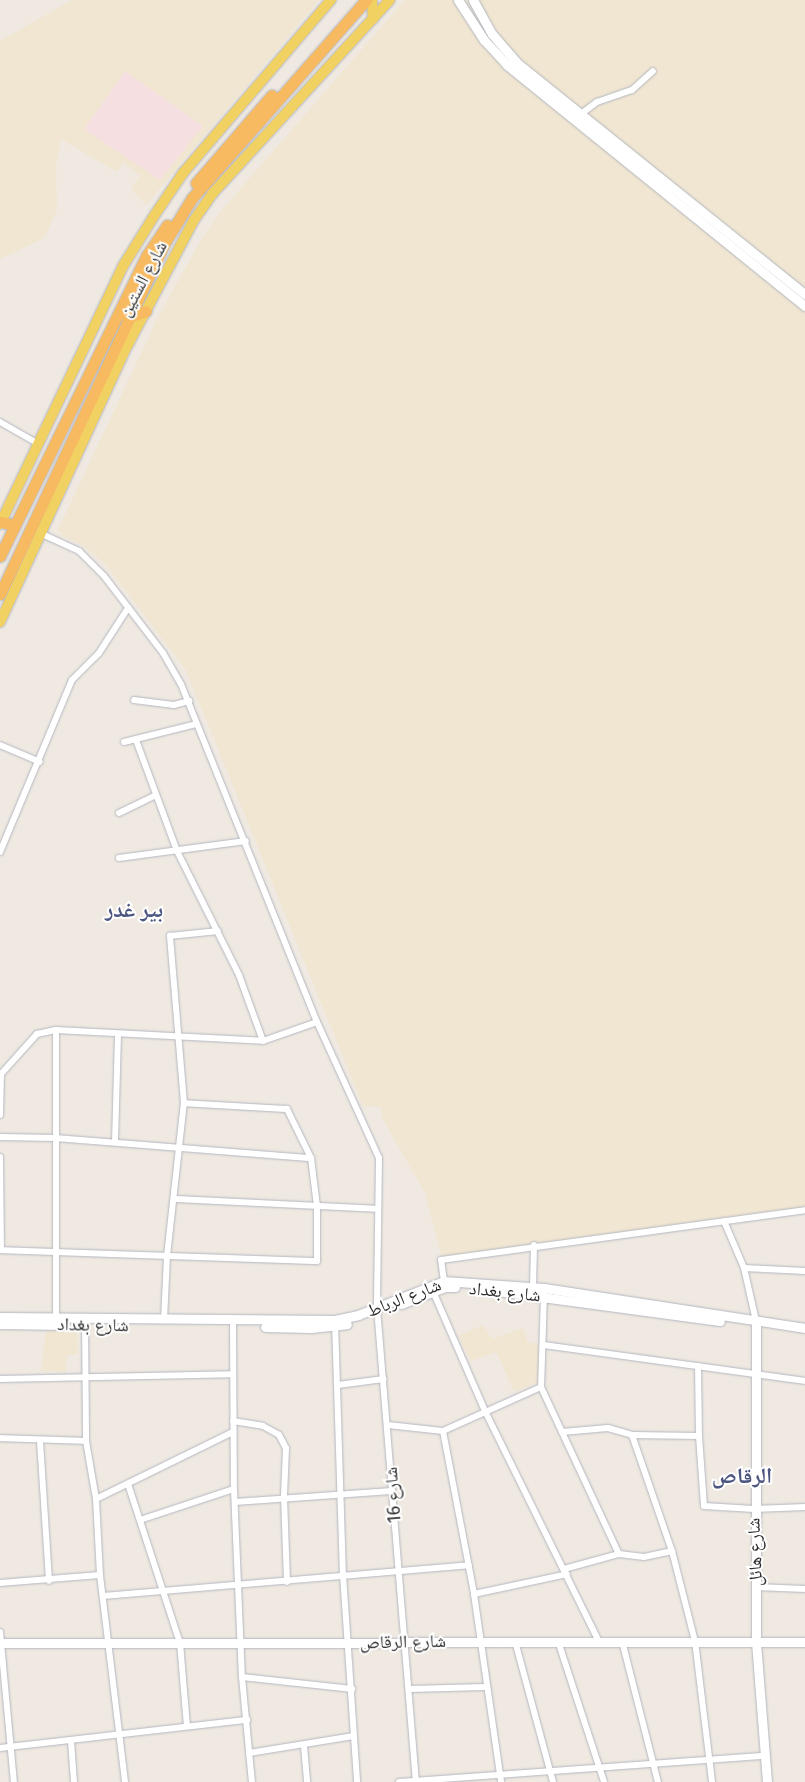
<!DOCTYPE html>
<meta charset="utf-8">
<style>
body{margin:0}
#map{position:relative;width:805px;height:1782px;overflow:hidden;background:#efe9e1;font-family:"Fira Sans","Noto Naskh Arabic",sans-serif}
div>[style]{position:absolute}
.education>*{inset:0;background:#f0e6d1}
.medical>*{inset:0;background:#f5dfe0}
.roads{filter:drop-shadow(0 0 1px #b4b7c1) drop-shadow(0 0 1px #b4b7c1)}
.minor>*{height:6px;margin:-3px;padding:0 3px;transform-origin:3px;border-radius:3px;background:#fff}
.tertiary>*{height:9px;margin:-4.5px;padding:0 4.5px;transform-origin:4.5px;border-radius:4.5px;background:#fff}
.primary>*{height:10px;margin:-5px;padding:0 5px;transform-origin:5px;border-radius:5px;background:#f2d163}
.trunk>*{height:11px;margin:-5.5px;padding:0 5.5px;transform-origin:5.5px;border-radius:5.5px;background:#f8ba60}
span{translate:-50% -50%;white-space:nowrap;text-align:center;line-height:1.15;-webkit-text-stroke:4px #fff;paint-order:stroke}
.street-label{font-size:18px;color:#2e2e2e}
.district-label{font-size:22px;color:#4d5680;font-weight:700}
</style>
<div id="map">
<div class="education">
<div style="clip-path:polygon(72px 0,319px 0,146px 205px,131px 189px,140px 176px,124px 163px,117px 172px,61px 139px,56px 167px,57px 210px,44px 238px,0 259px,0 41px)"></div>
<div style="clip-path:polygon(405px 0,805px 0,805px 1207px,442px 1257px,425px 1193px,381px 1116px,381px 1107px,363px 1106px,186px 670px,106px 565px,85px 547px,63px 536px,58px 530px,159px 315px,200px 242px,221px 211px)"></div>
<div style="clip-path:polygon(483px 1325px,492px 1339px,523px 1328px,528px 1342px,543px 1345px,542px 1381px,514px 1391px,496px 1352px,471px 1361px,458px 1336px)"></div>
<div style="clip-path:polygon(77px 1330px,78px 1354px,67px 1355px,66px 1372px,41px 1371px,46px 1331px)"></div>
</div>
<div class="medical">
<div style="clip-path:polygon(125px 71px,203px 126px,160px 180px,84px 129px)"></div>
</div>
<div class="roads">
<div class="minor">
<div style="left:581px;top:114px;width:20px;rotate:-37deg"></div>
<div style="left:597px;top:102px;width:37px;rotate:-19deg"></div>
<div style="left:632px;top:90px;width:28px;rotate:-42deg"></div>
<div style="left:0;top:422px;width:43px;rotate:29.6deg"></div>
<div style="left:42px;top:534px;width:41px;rotate:24.7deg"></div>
<div style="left:79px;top:551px;width:35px;rotate:45deg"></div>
<div style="left:104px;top:576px;width:97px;rotate:52.5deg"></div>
<div style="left:163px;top:653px;width:36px;rotate:60deg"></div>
<div style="left:181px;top:684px;width:364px;rotate:68.1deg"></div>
<div style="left:317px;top:1022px;width:149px;rotate:65.5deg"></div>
<div style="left:379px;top:1158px;width:150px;rotate:90.8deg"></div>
<div style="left:377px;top:1308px;width:476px;rotate:85.3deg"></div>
<div style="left:134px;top:700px;width:40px;rotate:7.1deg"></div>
<div style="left:174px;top:705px;width:16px;rotate:-15deg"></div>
<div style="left:136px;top:740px;width:118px;rotate:69.7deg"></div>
<div style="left:177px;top:851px;width:139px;rotate:63.4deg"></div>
<div style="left:239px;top:975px;width:70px;rotate:70deg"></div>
<div style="left:124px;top:742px;width:74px;rotate:-14deg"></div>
<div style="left:0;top:745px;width:43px;rotate:23deg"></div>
<div style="left:119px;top:813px;width:41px;rotate:-25.9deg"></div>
<div style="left:0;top:852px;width:186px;rotate:-67.3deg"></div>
<div style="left:72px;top:680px;width:38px;rotate:-45deg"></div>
<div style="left:99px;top:653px;width:54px;rotate:-57.2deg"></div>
<div style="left:119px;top:858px;width:128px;rotate:-7.6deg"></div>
<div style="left:0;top:1115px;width:41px;rotate:-88.6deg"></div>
<div style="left:1px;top:1074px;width:54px;rotate:-48deg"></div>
<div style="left:37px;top:1034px;width:19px;rotate:-12deg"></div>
<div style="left:56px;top:1030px;width:207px;rotate:3deg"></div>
<div style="left:263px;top:1041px;width:57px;rotate:-19.4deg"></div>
<div style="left:0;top:1137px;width:55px;rotate:1deg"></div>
<div style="left:55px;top:1138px;width:257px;rotate:4.5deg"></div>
<div style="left:115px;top:1142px;width:107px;rotate:-88.4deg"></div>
<div style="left:0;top:1157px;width:93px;rotate:89.4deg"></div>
<div style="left:174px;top:1199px;width:204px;rotate:2.8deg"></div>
<div style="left:724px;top:1221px;width:51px;rotate:66.9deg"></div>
<div style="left:744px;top:1268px;width:54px;rotate:77.2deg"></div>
<div style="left:0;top:1250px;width:317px;rotate:2deg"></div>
<div style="left:317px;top:1261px;width:55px;rotate:-90deg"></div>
<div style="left:317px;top:1206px;width:48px;rotate:-97.1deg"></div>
<div style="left:311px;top:1158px;width:55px;rotate:-116.1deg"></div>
<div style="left:287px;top:1109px;width:103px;rotate:-176.7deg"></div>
<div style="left:744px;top:1268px;width:61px;rotate:2.8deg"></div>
<div style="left:444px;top:1281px;width:21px;rotate:-98deg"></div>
<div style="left:441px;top:1260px;width:367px;rotate:-7.8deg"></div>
<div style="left:533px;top:1287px;width:42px;rotate:-88.6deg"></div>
<div style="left:432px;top:1289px;width:133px;rotate:66.5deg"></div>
<div style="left:485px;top:1411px;width:255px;rotate:63.7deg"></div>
<div style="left:544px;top:1294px;width:93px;rotate:91.8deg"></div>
<div style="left:541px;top:1387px;width:184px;rotate:65deg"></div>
<div style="left:56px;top:1318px;width:288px;rotate:-90deg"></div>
<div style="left:85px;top:1319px;width:122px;rotate:89.5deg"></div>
<div style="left:86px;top:1441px;width:59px;rotate:80.2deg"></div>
<div style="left:96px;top:1499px;width:76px;rotate:87deg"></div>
<div style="left:100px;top:1575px;width:209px;rotate:83.1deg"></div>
<div style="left:164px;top:1320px;width:64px;rotate:-87.3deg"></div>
<div style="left:167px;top:1256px;width:154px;rotate:-83.7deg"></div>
<div style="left:184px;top:1103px;width:168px;rotate:-94.8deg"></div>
<div style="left:170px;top:936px;width:48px;rotate:-5.9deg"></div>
<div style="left:233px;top:1321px;width:168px;rotate:89.7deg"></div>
<div style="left:234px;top:1489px;width:188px;rotate:87.6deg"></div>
<div style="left:242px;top:1677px;width:105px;rotate:84.6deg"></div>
<div style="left:335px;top:1322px;width:253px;rotate:88.2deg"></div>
<div style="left:343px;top:1575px;width:207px;rotate:86.1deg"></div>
<div style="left:543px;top:1345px;width:264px;rotate:7.8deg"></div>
<div style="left:698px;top:1366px;width:70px;rotate:89.2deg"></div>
<div style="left:699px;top:1436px;width:70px;rotate:85.9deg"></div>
<div style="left:704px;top:1506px;width:50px;rotate:3.4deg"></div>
<div style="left:754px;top:1509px;width:51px;rotate:-2.2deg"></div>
<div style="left:0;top:1379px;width:232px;rotate:-1.2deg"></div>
<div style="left:338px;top:1385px;width:46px;rotate:-7.4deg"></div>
<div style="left:233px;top:1421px;width:30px;rotate:9deg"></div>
<div style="left:263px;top:1426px;width:18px;rotate:29deg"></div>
<div style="left:279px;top:1435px;width:15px;rotate:62deg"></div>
<div style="left:286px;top:1448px;width:48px;rotate:92.4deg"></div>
<div style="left:284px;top:1496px;width:86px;rotate:88deg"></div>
<div style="left:388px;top:1425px;width:55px;rotate:6.2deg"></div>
<div style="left:443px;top:1431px;width:107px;rotate:-24.2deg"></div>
<div style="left:443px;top:1431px;width:166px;rotate:79.2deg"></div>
<div style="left:474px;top:1594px;width:190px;rotate:81.8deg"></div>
<div style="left:562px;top:1432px;width:46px;rotate:-5deg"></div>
<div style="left:608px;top:1428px;width:25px;rotate:16deg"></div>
<div style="left:632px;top:1435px;width:67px;rotate:0.9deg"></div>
<div style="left:632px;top:1435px;width:123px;rotate:71deg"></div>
<div style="left:672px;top:1551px;width:93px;rotate:75.7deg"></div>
<div style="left:695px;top:1641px;width:142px;rotate:83.1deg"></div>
<div style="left:0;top:1438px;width:86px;rotate:2deg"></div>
<div style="left:40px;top:1441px;width:140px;rotate:86.3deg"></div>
<div style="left:128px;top:1484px;width:167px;rotate:71.9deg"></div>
<div style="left:180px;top:1643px;width:83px;rotate:85.2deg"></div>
<div style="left:96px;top:1499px;width:153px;rotate:-26.1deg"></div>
<div style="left:235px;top:1502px;width:157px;rotate:-4deg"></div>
<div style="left:140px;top:1520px;width:99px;rotate:-18.3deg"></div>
<div style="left:564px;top:1569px;width:57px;rotate:-15.3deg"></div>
<div style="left:619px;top:1554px;width:25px;rotate:7deg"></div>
<div style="left:644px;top:1557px;width:29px;rotate:-12deg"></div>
<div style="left:0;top:1583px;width:100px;rotate:-4.6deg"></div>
<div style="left:756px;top:1587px;width:49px;rotate:2.3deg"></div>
<div style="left:474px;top:1594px;width:95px;rotate:-12.1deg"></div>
<div style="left:103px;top:1596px;width:367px;rotate:-4.8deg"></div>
<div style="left:0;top:1632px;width:151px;rotate:84.7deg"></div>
<div style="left:515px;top:1641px;width:146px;rotate:74.9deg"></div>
<div style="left:558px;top:1641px;width:148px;rotate:71.9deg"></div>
<div style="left:622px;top:1641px;width:146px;rotate:75.7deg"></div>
<div style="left:242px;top:1677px;width:111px;rotate:6.2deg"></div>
<div style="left:410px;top:1689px;width:75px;rotate:-1.5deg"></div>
<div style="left:71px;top:1741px;width:41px;rotate:85.8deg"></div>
<div style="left:304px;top:1746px;width:36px;rotate:85deg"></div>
<div style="left:0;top:1748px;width:249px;rotate:-6.5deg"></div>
<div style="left:249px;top:1753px;width:106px;rotate:-9.2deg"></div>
<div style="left:399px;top:1782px;width:367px;rotate:-4.1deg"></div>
</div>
<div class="tertiary">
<div style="left:458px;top:0;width:48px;rotate:57deg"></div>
<div style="left:484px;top:40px;width:34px;rotate:47deg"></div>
<div style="left:507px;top:65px;width:383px;rotate:39deg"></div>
<div style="left:473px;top:0;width:39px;rotate:61deg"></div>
<div style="left:492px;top:34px;width:37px;rotate:49deg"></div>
<div style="left:516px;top:62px;width:371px;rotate:38.8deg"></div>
<div style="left:475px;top:1288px;width:247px;rotate:7.7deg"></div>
<div style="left:401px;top:1304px;width:47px;rotate:-21.1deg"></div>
<div style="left:445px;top:1287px;width:10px"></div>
<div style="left:0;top:1317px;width:335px;rotate:0.5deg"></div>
<div style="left:335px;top:1320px;width:24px;rotate:-12deg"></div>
<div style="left:358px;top:1315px;width:92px;rotate:-21.6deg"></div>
<div style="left:444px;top:1281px;width:100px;rotate:4deg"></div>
<div style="left:544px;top:1288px;width:264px;rotate:8.7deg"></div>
<div style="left:756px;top:1321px;width:321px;rotate:90deg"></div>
<div style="left:756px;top:1642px;width:140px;rotate:85.5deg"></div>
<div style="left:0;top:1324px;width:65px;rotate:0.9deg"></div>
<div style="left:265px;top:1327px;width:46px;rotate:1.2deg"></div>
<div style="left:311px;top:1328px;width:36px;rotate:-6deg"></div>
<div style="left:1px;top:1643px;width:804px;rotate:-0.07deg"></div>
</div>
<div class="primary">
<div style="left:372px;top:0;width:19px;rotate:87deg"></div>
<div style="left:0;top:524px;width:286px;rotate:-64.5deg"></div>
<div style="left:123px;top:266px;width:59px;rotate:-58.2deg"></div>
<div style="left:154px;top:216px;width:52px;rotate:-56deg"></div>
<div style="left:183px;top:173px;width:228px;rotate:-49.5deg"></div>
<div style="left:0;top:622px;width:295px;rotate:-65.3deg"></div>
<div style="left:123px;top:354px;width:152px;rotate:-62.1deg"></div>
<div style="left:194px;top:220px;width:32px;rotate:-55deg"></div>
<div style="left:212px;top:194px;width:263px;rotate:-47.5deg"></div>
</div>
<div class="trunk">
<div style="left:196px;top:183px;width:116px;rotate:-49.2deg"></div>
<div style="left:127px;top:318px;width:20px;rotate:-20deg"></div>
<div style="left:1px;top:522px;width:13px;rotate:13deg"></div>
<div style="left:0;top:556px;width:335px;rotate:-64deg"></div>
<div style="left:147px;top:255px;width:36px;rotate:-56deg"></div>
<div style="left:0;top:594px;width:387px;rotate:-64.9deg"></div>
<div style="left:164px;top:244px;width:54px;rotate:-58.7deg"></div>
<div style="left:192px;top:198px;width:264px;rotate:-48.7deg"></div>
</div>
</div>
<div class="street-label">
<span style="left:143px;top:279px;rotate:-62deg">شارع الستين</span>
<span style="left:505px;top:1292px;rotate:6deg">شارع بغداد</span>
<span style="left:404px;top:1298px;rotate:-21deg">شارع الرباط</span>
<span style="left:93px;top:1325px;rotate:1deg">شارع بغداد</span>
<span style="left:393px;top:1495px;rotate:-94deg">شارع 16</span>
<span style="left:755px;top:1552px;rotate:-92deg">شارع هائل</span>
<span style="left:403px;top:1642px;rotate:-1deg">شارع الرقاص</span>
</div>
<div class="district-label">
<span style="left:134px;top:910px">بير غدر</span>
<span style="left:742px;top:1476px">الرقاص</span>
</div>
</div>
